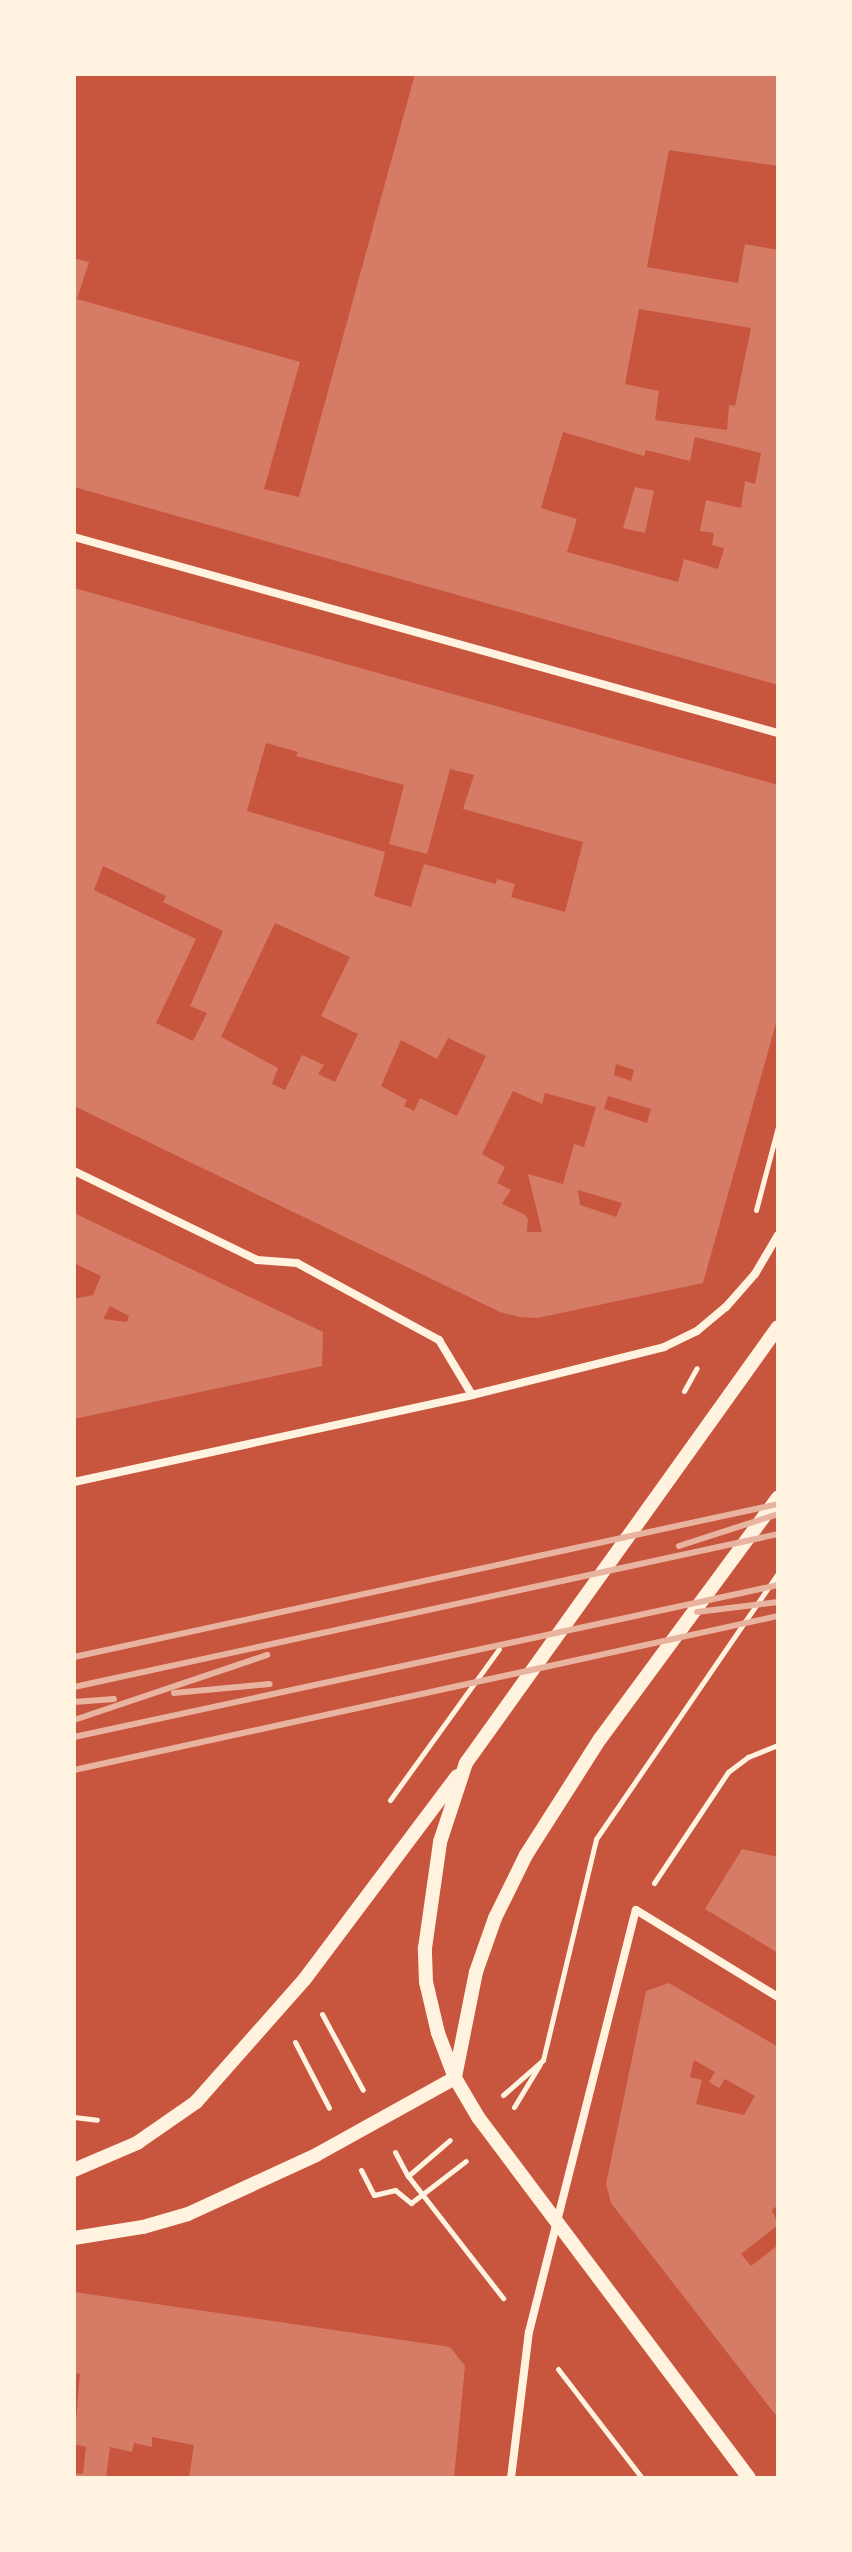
<!DOCTYPE html>
<style>
body{margin:0}
#map{position:relative;width:852px;height:2552px;overflow:hidden;background:#c8553d;font-family:"Sofia Sans Condensed",sans-serif}
div>[style]{position:absolute}
.building>*{inset:0;background:#d67c66}
.path>*{height:5px;margin:-2.5px;padding:0 2.5px;transform-origin:2.5px;border-radius:2.5px;background:#fff3e0}
.minor>*{height:8px;margin:-4px;padding:0 4px;transform-origin:4px;border-radius:4px;background:#fff3e0}
.tertiary>*{height:14px;margin:-7px;padding:0 7px;transform-origin:7px;border-radius:7px;background:#fff3e0}
.rail>*{height:6px;margin:-3px;padding:0 3px;transform-origin:3px;border-radius:3px;background:#e9b49f}
span{translate:-50% -50%;white-space:nowrap;text-align:center;line-height:1.15;-webkit-text-stroke:8px #fff3e0;paint-order:stroke}
.frame{position:absolute;inset:0;border:76px solid #fff3e0;pointer-events:none}
</style>
<div id="map">
<div class="building">
<div style="clip-path:polygon(evenodd,415px 74px,778px 74px,778px 166px,669px 150px,647px 267px,738px 283px,745px 244px,778px 250px,778px 685px,74px 487px,74px 258px,89px 262px,77px 299px,300px 362px,264px 489px,299px 497px,415px 74px,639px 309px,751px 328px,735px 406px,729px 405px,727px 430px,655px 420px,659px 391px,625px 384px,639px 309px,415px 74px,563px 432px,644px 456px,646px 450px,690px 461px,695px 437px,761px 453px,755px 484px,745px 481px,741px 508px,706px 500px,700px 531px,714px 533px,712px 545px,724px 548px,718px 569px,684px 559px,678px 582px,567px 552px,577px 519px,541px 508px,563px 432px)"></div>
<div style="clip-path:polygon(635px 487px,654px 491px,645px 533px,623px 528px)"></div>
<div style="clip-path:polygon(evenodd,74px 588px,778px 785px,778px 1016px,703px 1283px,537px 1318px,519px 1317px,500px 1312px,74px 1106px,74px 588px,266px 743px,298px 752px,296px 756px,404px 785px,389px 844px,427px 854px,450px 769px,474px 775px,463px 809px,583px 842px,565px 912px,511px 897px,515px 884px,497px 879px,496px 884px,424px 864px,411px 907px,374px 896px,385px 852px,247px 811px,266px 743px,74px 588px,103px 866px,166px 896px,163px 902px,223px 931px,190px 1006px,207px 1013px,193px 1041px,156px 1023px,196px 939px,94px 890px,103px 866px,74px 588px,275px 923px,350px 957px,321px 1016px,358px 1034px,335px 1082px,318px 1074px,324px 1065px,302px 1055px,285px 1090px,272px 1084px,278px 1068px,221px 1037px,275px 923px,74px 588px,448px 1038px,486px 1056px,457px 1116px,420px 1098px,414px 1111px,404px 1106px,407px 1100px,381px 1086px,401px 1040px,437px 1059px,448px 1038px,74px 588px,616px 1064px,634px 1070px,631px 1081px,614px 1075px,616px 1064px,74px 588px,513px 1091px,542px 1104px,545px 1093px,596px 1107px,584px 1147px,574px 1144px,563px 1184px,528px 1174px,542px 1232px,527px 1232px,528px 1219px,524px 1214px,502px 1204px,511px 1190px,497px 1183px,505px 1167px,482px 1154px,513px 1091px,74px 588px,608px 1096px,651px 1109px,647px 1123px,604px 1109px,608px 1096px,74px 588px,578px 1190px,622px 1203px,616px 1217px,580px 1205px,578px 1190px)"></div>
<div style="clip-path:polygon(evenodd,74px 1213px,323px 1332px,322px 1366px,74px 1419px,74px 1299px,93px 1295px,101px 1276px,74px 1263px,74px 1213px,110px 1306px,129px 1316px,127px 1322px,103px 1319px,110px 1306px)"></div>
<div style="clip-path:polygon(742px 1849px,778px 1857px,778px 1953px,705px 1909px)"></div>
<div style="clip-path:polygon(evenodd,669px 1983px,778px 2047px,778px 2205px,772px 2210px,778px 2225px,741px 2254px,751px 2266px,778px 2245px,778px 2418px,611px 2203px,606px 2184px,646px 1991px,669px 1983px,694px 2060px,715px 2072px,709px 2082px,719px 2088px,725px 2079px,755px 2096px,744px 2115px,696px 2104px,702px 2080px,690px 2077px,694px 2060px)"></div>
<div style="clip-path:polygon(74px 2292px,450px 2347px,465px 2366px,454px 2478px,189px 2478px,194px 2445px,152px 2437px,152px 2447px,134px 2443px,132px 2452px,110px 2447px,106px 2478px,74px 2478px,74px 2473px,83px 2474px,86px 2447px,74px 2444px,80px 2374px,74px 2373px)"></div>
</div>
<div class="path">
<div style="left:756px;top:1210px;width:86px;rotate:-75.2deg"></div>
<div style="left:684px;top:1391px;width:26px;rotate:-61deg"></div>
<div style="left:390px;top:1800px;width:186px;rotate:-54.2deg"></div>
<div style="left:654px;top:1883px;width:133px;rotate:-56.3deg"></div>
<div style="left:728px;top:1772px;width:25px;rotate:-37deg"></div>
<div style="left:748px;top:1757px;width:32px;rotate:-22deg"></div>
<div style="left:322px;top:2014px;width:86px;rotate:61.7deg"></div>
<div style="left:295px;top:2042px;width:74px;rotate:62.7deg"></div>
<div style="left:503px;top:2095px;width:53px;rotate:-41.2deg"></div>
<div style="left:543px;top:2060px;width:227px;rotate:-76.5deg"></div>
<div style="left:596px;top:1839px;width:322px;rotate:-55.6deg"></div>
<div style="left:514px;top:2107px;width:50px;rotate:-58.8deg"></div>
<div style="left:74px;top:2117px;width:23px;rotate:7deg"></div>
<div style="left:395px;top:2152px;width:27px;rotate:62deg"></div>
<div style="left:408px;top:2176px;width:155px;rotate:52.1deg"></div>
<div style="left:361px;top:2170px;width:28px;rotate:63deg"></div>
<div style="left:374px;top:2195px;width:22px;rotate:-13deg"></div>
<div style="left:395px;top:2190px;width:21px;rotate:39deg"></div>
<div style="left:411px;top:2203px;width:69px;rotate:-37.4deg"></div>
<div style="left:408px;top:2176px;width:55px;rotate:-40.6deg"></div>
<div style="left:558px;top:2369px;width:138px;rotate:52.4deg"></div>
</div>
<div class="minor">
<div style="left:74px;top:537px;width:731px;rotate:15.56deg"></div>
<div style="left:74px;top:1171px;width:203px;rotate:25.9deg"></div>
<div style="left:257px;top:1260px;width:40px;rotate:4.3deg"></div>
<div style="left:297px;top:1263px;width:162px;rotate:28.5deg"></div>
<div style="left:439px;top:1340px;width:64px;rotate:59deg"></div>
<div style="left:74px;top:1482px;width:407px;rotate:-12.3deg"></div>
<div style="left:472px;top:1395px;width:198px;rotate:-14deg"></div>
<div style="left:664px;top:1347px;width:37px;rotate:-26deg"></div>
<div style="left:697px;top:1331px;width:38px;rotate:-40deg"></div>
<div style="left:726px;top:1307px;width:44px;rotate:-48.7deg"></div>
<div style="left:755px;top:1274px;width:45px;rotate:-59.5deg"></div>
<div style="left:511px;top:2478px;width:147px;rotate:-83deg"></div>
<div style="left:529px;top:2332px;width:435px;rotate:-75.8deg"></div>
<div style="left:636px;top:1910px;width:167px;rotate:31.5deg"></div>
</div>
<div class="tertiary">
<div style="left:455px;top:2077px;width:107px;rotate:-78.7deg"></div>
<div style="left:476px;top:1972px;width:57px;rotate:-70.6deg"></div>
<div style="left:495px;top:1918px;width:70px;rotate:-63.8deg"></div>
<div style="left:526px;top:1855px;width:138px;rotate:-57.5deg"></div>
<div style="left:600px;top:1739px;width:300px;rotate:-53.6deg"></div>
<div style="left:74px;top:2170px;width:69px;rotate:-23.2deg"></div>
<div style="left:137px;top:2143px;width:72px;rotate:-34.8deg"></div>
<div style="left:196px;top:2102px;width:163px;rotate:-48.5deg"></div>
<div style="left:304px;top:1980px;width:255px;rotate:-53.1deg"></div>
<div style="left:74px;top:2238px;width:70px;rotate:-9.1deg"></div>
<div style="left:143px;top:2227px;width:47px;rotate:-16.1deg"></div>
<div style="left:188px;top:2214px;width:141px;rotate:-24.7deg"></div>
<div style="left:316px;top:2155px;width:159px;rotate:-29deg"></div>
<div style="left:749px;top:2478px;width:451px;rotate:-126.9deg"></div>
<div style="left:478px;top:2117px;width:45px;rotate:-120.5deg"></div>
<div style="left:455px;top:2078px;width:48px;rotate:-110.7deg"></div>
<div style="left:438px;top:2033px;width:52px;rotate:-103.2deg"></div>
<div style="left:426px;top:1982px;width:34px;rotate:-92deg"></div>
<div style="left:425px;top:1948px;width:107px;rotate:-81.9deg"></div>
<div style="left:440px;top:1842px;width:83px;rotate:-71.8deg"></div>
<div style="left:466px;top:1763px;width:536px;rotate:-54.41deg"></div>
</div>
<div class="rail">
<div style="left:679px;top:1546px;width:104px;rotate:-17.9deg"></div>
<div style="left:697px;top:1612px;width:82px;rotate:-7deg"></div>
<div style="left:74px;top:1657px;width:720px;rotate:-12.26deg"></div>
<div style="left:74px;top:1687px;width:720px;rotate:-12.26deg"></div>
<div style="left:174px;top:1693px;width:96px;rotate:-5.4deg"></div>
<div style="left:74px;top:1702px;width:40px;rotate:-4.3deg"></div>
<div style="left:74px;top:1720px;width:204px;rotate:-18.6deg"></div>
<div style="left:74px;top:1737px;width:720px;rotate:-12.18deg"></div>
<div style="left:74px;top:1770px;width:721px;rotate:-12.34deg"></div>
</div>
<div class="frame"></div>
</div>
